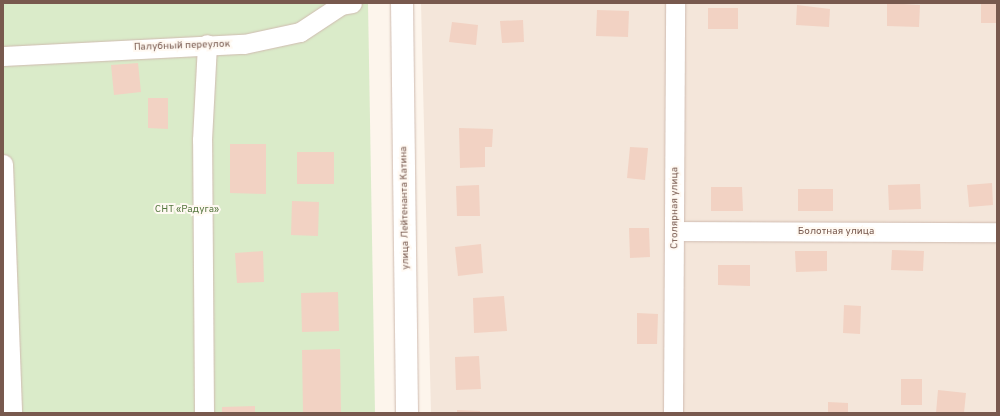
<!DOCTYPE html>
<meta charset="utf-8">
<style>
body{margin:0}
#map{position:relative;width:1000px;height:416px;overflow:hidden;background:#fdf5ec;font-family:Overpass,sans-serif}
div>[style]{position:absolute}
.residential>*{inset:0;background:#f4e6da}
.green>*{inset:0;background:#daebc9}
.building>*{inset:0;background:#f2d2c3}
.roads{filter:drop-shadow(0 0 1px #cfbbb0) drop-shadow(0 0 1px #cfbbb0)}
.street>*{height:19px;margin:-9.5px;padding:0 9.5px;transform-origin:9.5px;border-radius:9.5px;background:#fff}
.secondary>*{height:22px;margin:-11px;padding:0 11px;transform-origin:11px;border-radius:11px;background:#fff}
span{translate:-50% -50%;white-space:nowrap;text-align:center;line-height:1.15;-webkit-text-stroke:4px #fff9f2;paint-order:stroke}
.street-label{font-size:10px;color:#78594e}
.park-label{font-size:10px;color:#577842}
.frame{position:absolute;inset:0;border:4px solid #78594e;pointer-events:none}
</style>
<div id="map">
<div class="residential">
<div style="clip-path:polygon(421px 3px,997px 3px,997px 413px,431px 413px)"></div>
</div>
<div class="green">
<div style="clip-path:polygon(3px 3px,368px 3px,375px 413px,3px 413px)"></div>
</div>
<div class="building">
<div style="clip-path:polygon(887px 3px,920px 5px,919px 27px,887px 26px)"></div>
<div style="clip-path:polygon(981px 4px,997px 4px,997px 23px,981px 23px)"></div>
<div style="clip-path:polygon(797px 5px,830px 9px,829px 27px,796px 25px)"></div>
<div style="clip-path:polygon(708px 8px,738px 8px,738px 29px,708px 29px)"></div>
<div style="clip-path:polygon(597px 10px,629px 11px,628px 37px,596px 36px)"></div>
<div style="clip-path:polygon(523px 20px,524px 42px,502px 43px,500px 21px)"></div>
<div style="clip-path:polygon(452px 22px,478px 25px,476px 45px,449px 42px)"></div>
<div style="clip-path:polygon(138px 63px,141px 92px,114px 95px,111px 65px)"></div>
<div style="clip-path:polygon(148px 98px,168px 98px,168px 129px,148px 128px)"></div>
<div style="clip-path:polygon(459px 128px,493px 129px,492px 147px,485px 147px,485px 167px,460px 168px)"></div>
<div style="clip-path:polygon(230px 144px,266px 144px,266px 194px,230px 193px)"></div>
<div style="clip-path:polygon(630px 147px,648px 148px,645px 180px,627px 178px)"></div>
<div style="clip-path:polygon(297px 152px,334px 152px,334px 184px,297px 184px)"></div>
<div style="clip-path:polygon(992px 183px,993px 205px,969px 207px,967px 185px)"></div>
<div style="clip-path:polygon(920px 184px,921px 209px,889px 210px,888px 185px)"></div>
<div style="clip-path:polygon(479px 185px,480px 216px,457px 216px,456px 186px)"></div>
<div style="clip-path:polygon(711px 187px,742px 187px,743px 211px,711px 211px)"></div>
<div style="clip-path:polygon(798px 189px,833px 189px,833px 211px,798px 211px)"></div>
<div style="clip-path:polygon(292px 201px,319px 202px,318px 236px,291px 235px)"></div>
<div style="clip-path:polygon(629px 228px,649px 228px,650px 257px,630px 258px)"></div>
<div style="clip-path:polygon(481px 244px,483px 273px,458px 276px,455px 247px)"></div>
<div style="clip-path:polygon(892px 250px,924px 251px,923px 271px,891px 270px)"></div>
<div style="clip-path:polygon(263px 251px,264px 282px,237px 283px,235px 253px)"></div>
<div style="clip-path:polygon(795px 251px,827px 251px,827px 271px,796px 272px)"></div>
<div style="clip-path:polygon(718px 265px,750px 265px,750px 286px,718px 285px)"></div>
<div style="clip-path:polygon(338px 292px,339px 331px,302px 332px,301px 293px)"></div>
<div style="clip-path:polygon(504px 296px,507px 331px,474px 333px,473px 298px)"></div>
<div style="clip-path:polygon(844px 305px,861px 306px,860px 334px,843px 333px)"></div>
<div style="clip-path:polygon(637px 313px,658px 314px,657px 344px,637px 344px)"></div>
<div style="clip-path:polygon(340px 349px,341px 413px,303px 413px,302px 350px)"></div>
<div style="clip-path:polygon(479px 356px,481px 389px,456px 390px,455px 357px)"></div>
<div style="clip-path:polygon(901px 379px,922px 379px,922px 405px,901px 405px)"></div>
<div style="clip-path:polygon(938px 390px,966px 393px,964px 413px,936px 413px)"></div>
<div style="clip-path:polygon(828px 402px,848px 403px,848px 413px,828px 413px)"></div>
<div style="clip-path:polygon(255px 406px,255px 413px,222px 413px,222px 407px)"></div>
<div style="clip-path:polygon(457px 410px,480px 411px,480px 413px,457px 413px)"></div>
</div>
<div class="roads">
<div class="street">
<div style="left:3px;top:56px;width:241px;rotate:-2.9deg"></div>
<div style="left:244px;top:44px;width:57px;rotate:-12.1deg"></div>
<div style="left:300px;top:32px;width:49px;rotate:-33.4deg"></div>
<div style="left:341px;top:5px;width:11px;rotate:-10deg"></div>
<div style="left:3px;top:164px;width:249px;rotate:87.9deg"></div>
<div style="left:675px;top:231px;width:322px;rotate:0.2deg"></div>
<div style="left:204px;top:413px;width:273px;rotate:-90.4deg"></div>
<div style="left:202px;top:140px;width:96px;rotate:-87deg"></div>
<div style="left:673px;top:413px;width:410px;rotate:-89.7deg"></div>
</div>
<div class="secondary">
<div style="left:402px;top:3px;width:410px;rotate:89.3deg"></div>
</div>
</div>
<div class="street-label">
<span style="left:182px;top:46px;rotate:-2deg">Палубный переулок</span>
<span style="left:405px;top:208px;rotate:-91deg">улица Лейтенанта Катина</span>
<span style="left:675px;top:208px;rotate:-90deg">Столярная улица</span>
<span style="left:836px;top:232px">Болотная улица</span>
</div>
<div class="park-label">
<span style="left:187px;top:210px">СНТ «Радуга»</span>
</div>
<div class="frame"></div>
</div>
